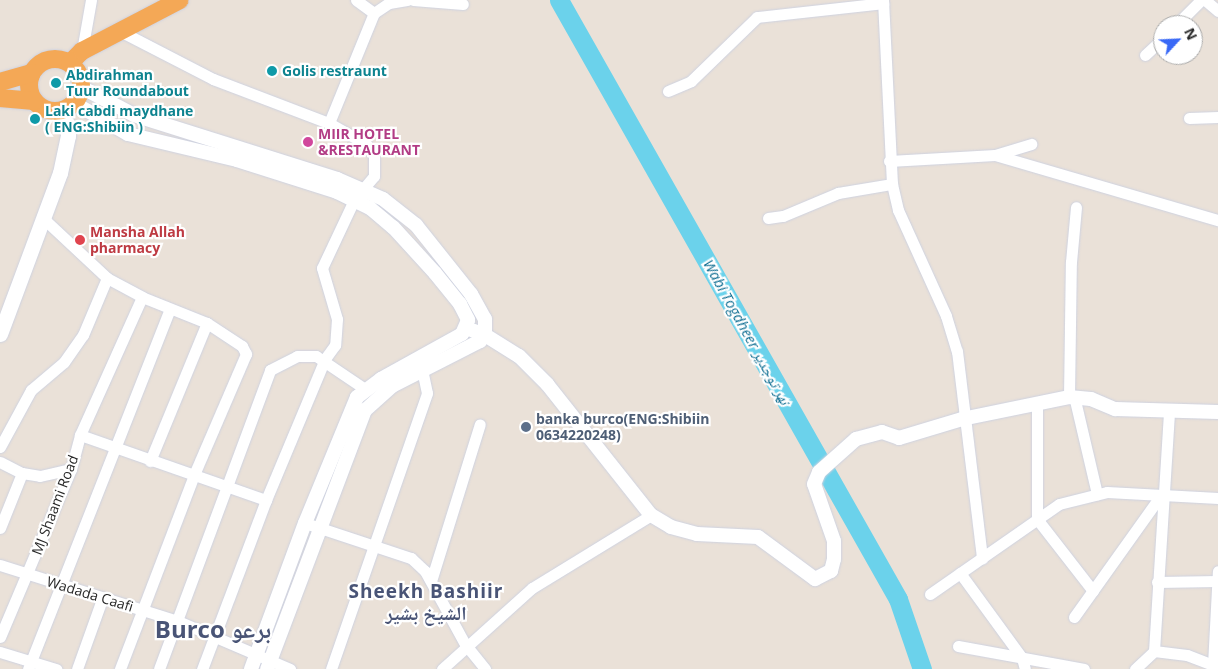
<!DOCTYPE html>
<meta charset="utf-8">
<style>
body{margin:0}
#map{position:relative;width:1218px;height:669px;overflow:hidden;background:#eae1d8;font-family:"Open Sans","Noto Naskh Arabic",sans-serif}
div>[style]{position:absolute}
.river>*{height:19px;margin:-9.5px;padding:0 9.5px;transform-origin:9.5px;border-radius:9.5px;background:#6bd2eb}
.roads{filter:drop-shadow(0 0 1px #ced2e0) drop-shadow(0 0 1px #ced2e0)}
.minor>*{height:11px;margin:-5.5px;padding:0 5.5px;transform-origin:5.5px;border-radius:5.5px;background:#fff}
.tertiary>*{height:14px;margin:-7px;padding:0 7px;transform-origin:7px;border-radius:7px;background:#fff}
.secondary>*{height:15px;margin:-7.5px;padding:0 7.5px;transform-origin:7.5px;border-radius:7.5px;background:#fff}
.trunk>*{height:18px;margin:-9px;padding:0 9px;transform-origin:9px;border-radius:9px;background:#f4a856}
.trunk>.ring{margin:-9px;padding:0;box-sizing:content-box;background:none;border:18px solid #f4a856;border-radius:50%}
.dots>*{width:14px;height:14px;translate:-50% -50%;box-sizing:border-box;border:2px solid #fff;border-radius:50%}
span{translate:-50% -50%;white-space:nowrap;text-align:center;line-height:1.15;-webkit-text-stroke:4.5px #fff;paint-order:stroke}
.culture-label{font-size:14px;color:#0d838f;font-weight:700}
.left{translate:0 -50%;text-align:left}
.hotel-label{font-size:14px;color:#b23c85;font-weight:700}
.health-label{font-size:14px;color:#be3a42;font-weight:700}
.service-label{font-size:14px;color:#4e5e75;font-weight:700}
.street-label{font-size:14px;color:#272727}
.water-label{font-size:15px;color:#0f6e92;font-style:italic}
.district-label{font-size:19px;color:#495476;font-weight:700;letter-spacing:1px}
.town-label{font-size:24px;color:#495476;font-weight:700}
.north{position:absolute;left:1153px;top:15px;width:50px;height:50px;box-sizing:border-box;background:#fff;border:1px solid #a9a9a9;border-radius:50%;rotate:65deg;font-size:14px;font-weight:700;line-height:20px;text-align:center;color:#272727}
.north::after{content:'';display:block;margin:auto;width:18px;height:22px;background:#3969f6;clip-path:polygon(50% 0,100% 100%,50% 72%,0 100%)}
</style>
<div id="map">
<div class="river">
<div style="left:559px;top:0;width:688px;rotate:60.49deg"></div>
<div style="left:898px;top:599px;width:74px;rotate:71.1deg"></div>
</div>
<div class="roads">
<div class="minor">
<div style="left:356px;top:0;width:22px;rotate:36deg"></div>
<div style="left:413px;top:0;width:50px;rotate:4.6deg"></div>
<div style="left:883px;top:0;width:184px;rotate:87.2deg"></div>
<div style="left:892px;top:184px;width:27px;rotate:77deg"></div>
<div style="left:898px;top:210px;width:116px;rotate:65.6deg"></div>
<div style="left:946px;top:316px;width:37px;rotate:73deg"></div>
<div style="left:957px;top:351px;width:209px;rotate:83.1deg"></div>
<div style="left:1205px;top:0;width:17px;rotate:40deg"></div>
<div style="left:1176px;top:25px;width:35px;rotate:-45deg"></div>
<div style="left:120px;top:31px;width:105px;rotate:27.3deg"></div>
<div style="left:213px;top:79px;width:124px;rotate:20.8deg"></div>
<div style="left:329px;top:123px;width:43px;rotate:29.6deg"></div>
<div style="left:366px;top:144px;width:14px;rotate:56deg"></div>
<div style="left:374px;top:156px;width:20px;rotate:90deg"></div>
<div style="left:374px;top:176px;width:31px;rotate:130deg"></div>
<div style="left:354px;top:200px;width:75px;rotate:115.2deg"></div>
<div style="left:322px;top:268px;width:53px;rotate:73.6deg"></div>
<div style="left:337px;top:319px;width:26px;rotate:94deg"></div>
<div style="left:335px;top:345px;width:17px;rotate:126deg"></div>
<div style="left:325px;top:359px;width:153px;rotate:112.7deg"></div>
<div style="left:266px;top:500px;width:181px;rotate:110.7deg"></div>
<div style="left:82px;top:51px;width:52px;rotate:-80deg"></div>
<div style="left:1145px;top:55px;width:25px;rotate:-43deg"></div>
<div style="left:668px;top:91px;width:25px;rotate:-23deg"></div>
<div style="left:691px;top:81px;width:92px;rotate:-44.1deg"></div>
<div style="left:757px;top:17px;width:127px;rotate:-6.3deg"></div>
<div style="left:1189px;top:118px;width:29px;rotate:-2deg"></div>
<div style="left:329px;top:123px;width:119px;rotate:-67.8deg"></div>
<div style="left:374px;top:13px;width:18px;rotate:-34deg"></div>
<div style="left:389px;top:3px;width:18px;rotate:-9deg"></div>
<div style="left:995px;top:155px;width:232px;rotate:16.3deg"></div>
<div style="left:889px;top:161px;width:106px;rotate:-3.2deg"></div>
<div style="left:995px;top:155px;width:38px;rotate:-17deg"></div>
<div style="left:768px;top:218px;width:15px;rotate:-8deg"></div>
<div style="left:783px;top:216px;width:60px;rotate:-22.7deg"></div>
<div style="left:838px;top:193px;width:55px;rotate:-9.5deg"></div>
<div style="left:45px;top:220px;width:85px;rotate:43.1deg"></div>
<div style="left:107px;top:278px;width:40px;rotate:28deg"></div>
<div style="left:142px;top:297px;width:70px;rotate:21.8deg"></div>
<div style="left:207px;top:323px;width:42px;rotate:33.3deg"></div>
<div style="left:242px;top:346px;width:9px;rotate:63deg"></div>
<div style="left:246px;top:354px;width:132px;rotate:113.3deg"></div>
<div style="left:194px;top:475px;width:208px;rotate:110.9deg"></div>
<div style="left:1074px;top:396px;width:101px;rotate:76.8deg"></div>
<div style="left:1069px;top:397px;width:135px;rotate:-89.2deg"></div>
<div style="left:1071px;top:262px;width:55px;rotate:-84.8deg"></div>
<div style="left:1037px;top:403px;width:116px;rotate:90deg"></div>
<div style="left:1037px;top:519px;width:91px;rotate:52.1deg"></div>
<div style="left:80px;top:435px;width:197px;rotate:19.3deg"></div>
<div style="left:0;top:447px;width:65px;rotate:-61.5deg"></div>
<div style="left:31px;top:390px;width:43px;rotate:-40.3deg"></div>
<div style="left:64px;top:362px;width:33px;rotate:-55deg"></div>
<div style="left:83px;top:335px;width:62px;rotate:-67.2deg"></div>
<div style="left:150px;top:461px;width:149px;rotate:-67.6deg"></div>
<div style="left:0;top:462px;width:25px;rotate:27deg"></div>
<div style="left:22px;top:473px;width:18px;rotate:9deg"></div>
<div style="left:40px;top:476px;width:32px;rotate:-13deg"></div>
<div style="left:305px;top:523px;width:112px;rotate:18.3deg"></div>
<div style="left:411px;top:558px;width:19px;rotate:43deg"></div>
<div style="left:425px;top:571px;width:83px;rotate:61.3deg"></div>
<div style="left:465px;top:644px;width:32px;rotate:51deg"></div>
<div style="left:0;top:528px;width:59px;rotate:-68.2deg"></div>
<div style="left:0;top:565px;width:187px;rotate:17.5deg"></div>
<div style="left:178px;top:621px;width:122px;rotate:23.2deg"></div>
<div style="left:960px;top:573px;width:105px;rotate:53.9deg"></div>
<div style="left:1022px;top:658px;width:11px;rotate:75deg"></div>
<div style="left:431px;top:581px;width:164px;rotate:-72.7deg"></div>
<div style="left:1157px;top:582px;width:61px;rotate:-0.9deg"></div>
<div style="left:930px;top:594px;width:157px;rotate:-34.9deg"></div>
<div style="left:1059px;top:504px;width:49px;rotate:-14deg"></div>
<div style="left:1107px;top:492px;width:111px;rotate:3.1deg"></div>
<div style="left:1074px;top:617px;width:150px;rotate:-54.5deg"></div>
<div style="left:0;top:637px;width:182px;rotate:-67.1deg"></div>
<div style="left:71px;top:469px;width:35px;rotate:-75deg"></div>
<div style="left:80px;top:435px;width:151px;rotate:-65.8deg"></div>
<div style="left:958px;top:646px;width:128px;rotate:10.3deg"></div>
<div style="left:1154px;top:651px;width:241px;rotate:-86.4deg"></div>
<div style="left:0;top:652px;width:59px;rotate:16.9deg"></div>
<div style="left:1213px;top:665px;width:94px;rotate:-87deg"></div>
<div style="left:28px;top:669px;width:387px;rotate:-68.5deg"></div>
<div style="left:77px;top:669px;width:74px;rotate:-70.3deg"></div>
<div style="left:159px;top:669px;width:319px;rotate:-69.6deg"></div>
<div style="left:270px;top:370px;width:30px;rotate:-27deg"></div>
<div style="left:297px;top:356px;width:19px"></div>
<div style="left:316px;top:356px;width:59px;rotate:34deg"></div>
<div style="left:331px;top:669px;width:292px;rotate:-70.8deg"></div>
<div style="left:427px;top:393px;width:30px;rotate:-102deg"></div>
<div style="left:442px;top:669px;width:121px;rotate:-42deg"></div>
<div style="left:532px;top:588px;width:140px;rotate:-31.5deg"></div>
<div style="left:1135px;top:669px;width:26px;rotate:-43deg"></div>
<div style="left:1154px;top:651px;width:33px;rotate:7deg"></div>
<div style="left:1187px;top:655px;width:33px;rotate:21deg"></div>
</div>
<div class="tertiary">
<div style="left:81px;top:87px;width:60px;rotate:27.8deg"></div>
<div style="left:134px;top:115px;width:213px;rotate:17.5deg"></div>
<div style="left:337px;top:179px;width:50px;rotate:23.5deg"></div>
<div style="left:383px;top:199px;width:42px;rotate:38.2deg"></div>
<div style="left:416px;top:225px;width:88px;rotate:51.4deg"></div>
<div style="left:471px;top:294px;width:29px;rotate:61deg"></div>
<div style="left:485px;top:319px;width:16px;rotate:90deg"></div>
<div style="left:485px;top:335px;width:8px;rotate:130deg"></div>
<div style="left:480px;top:341px;width:99px;rotate:152.9deg"></div>
<div style="left:392px;top:386px;width:36px;rotate:138deg"></div>
<div style="left:365px;top:410px;width:277px;rotate:110.7deg"></div>
<div style="left:74px;top:103px;width:62px;rotate:29.9deg"></div>
<div style="left:128px;top:134px;width:112px;rotate:13.4deg"></div>
<div style="left:237px;top:160px;width:105px;rotate:17.7deg"></div>
<div style="left:337px;top:192px;width:37px;rotate:26deg"></div>
<div style="left:370px;top:208px;width:30px;rotate:40deg"></div>
<div style="left:393px;top:227px;width:62px;rotate:47.6deg"></div>
<div style="left:435px;top:273px;width:40px;rotate:51deg"></div>
<div style="left:460px;top:304px;width:18px;rotate:63deg"></div>
<div style="left:468px;top:320px;width:15px;rotate:113deg"></div>
<div style="left:462px;top:334px;width:93px;rotate:150.9deg"></div>
<div style="left:381px;top:379px;width:30px;rotate:143deg"></div>
<div style="left:357px;top:397px;width:136px;rotate:112.4deg"></div>
<div style="left:305px;top:523px;width:156px;rotate:110.3deg"></div>
<div style="left:466px;top:328px;width:20px;rotate:20deg"></div>
<div style="left:485px;top:335px;width:40px;rotate:32deg"></div>
<div style="left:519px;top:356px;width:40px;rotate:45deg"></div>
<div style="left:547px;top:384px;width:167px;rotate:51.6deg"></div>
<div style="left:651px;top:515px;width:23px;rotate:31deg"></div>
<div style="left:671px;top:527px;width:27px;rotate:15deg"></div>
<div style="left:697px;top:534px;width:61px;rotate:2.8deg"></div>
<div style="left:758px;top:537px;width:71px;rotate:36.4deg"></div>
<div style="left:815px;top:579px;width:18px;rotate:-27deg"></div>
<div style="left:831px;top:571px;width:12px;rotate:-76deg"></div>
<div style="left:834px;top:559px;width:18px;rotate:-90deg"></div>
<div style="left:834px;top:541px;width:60px;rotate:-109.3deg"></div>
<div style="left:814px;top:484px;width:13px;rotate:-67deg"></div>
<div style="left:819px;top:472px;width:50px;rotate:-41.7deg"></div>
<div style="left:856px;top:439px;width:27px;rotate:-15deg"></div>
<div style="left:882px;top:432px;width:18px;rotate:19deg"></div>
<div style="left:899px;top:438px;width:66px;rotate:-16.8deg"></div>
<div style="left:962px;top:419px;width:109px;rotate:-11.6deg"></div>
<div style="left:1069px;top:397px;width:22px;rotate:5deg"></div>
<div style="left:1091px;top:399px;width:26px;rotate:23deg"></div>
<div style="left:1115px;top:409px;width:103px;rotate:1.7deg"></div>
</div>
<div class="secondary">
<div style="left:0;top:334px;width:172px;rotate:-69.6deg"></div>
<div style="left:60px;top:173px;width:38px;rotate:-78deg"></div>
<div style="left:68px;top:136px;width:11px;rotate:-90deg"></div>
<div style="left:68px;top:125px;width:17px;rotate:-126deg"></div>
</div>
<div class="trunk">
<div class="ring" style="left:29px;top:59px;width:34px;height:34px"></div>
<div style="left:70px;top:63px;width:17px;rotate:-45deg"></div>
<div style="left:82px;top:51px;width:110px;rotate:-27.5deg"></div>
<div style="left:0;top:82px;width:33px;rotate:-16deg"></div>
<div style="left:0;top:98px;width:34px;rotate:5deg"></div>
</div>
</div>
<div class="dots">
<div style="left:272px;top:71px;background:#0f9aa8"></div>
<div style="left:56px;top:83px;background:#0f9aa8"></div>
<div style="left:35px;top:119px;background:#0f9aa8"></div>
<div style="left:308px;top:142px;background:#d1479c"></div>
<div style="left:80px;top:240px;background:#e0444e"></div>
<div style="left:526px;top:427px;background:#5c6f8a"></div>
</div>
<div class="culture-label">
<span class="left" style="left:282px;top:71px">Golis restraunt</span>
<span class="left" style="left:66px;top:83px">Abdirahman<br>Tuur Roundabout</span>
<span class="left" style="left:45px;top:119px">Laki cabdi maydhane<br>( ENG:Shibiin )</span>
</div>
<div class="hotel-label">
<span class="left" style="left:318px;top:142px">MIIR HOTEL<br>&amp;RESTAURANT</span>
</div>
<div class="health-label">
<span class="left" style="left:90px;top:240px">Mansha Allah<br>pharmacy</span>
</div>
<div class="service-label">
<span class="left" style="left:536px;top:427px">banka burco(ENG:Shibiin<br>0634220248)</span>
</div>
<div class="street-label">
<span style="left:55px;top:505px;rotate:-69deg">MJ Shaami Road</span>
<span style="left:90px;top:594px;rotate:17deg">Wadada Caafi</span>
</div>
<div class="water-label">
<span style="left:747px;top:332px;rotate:61deg">Wabi Togdheer نهر توجدير</span>
</div>
<div class="district-label">
<span style="left:426px;top:603px">Sheekh Bashiir<br>الشيخ بشير</span>
</div>
<div class="town-label">
<span style="left:213px;top:629px">Burco برعو</span>
</div>
<div class="north">N</div>
</div>
